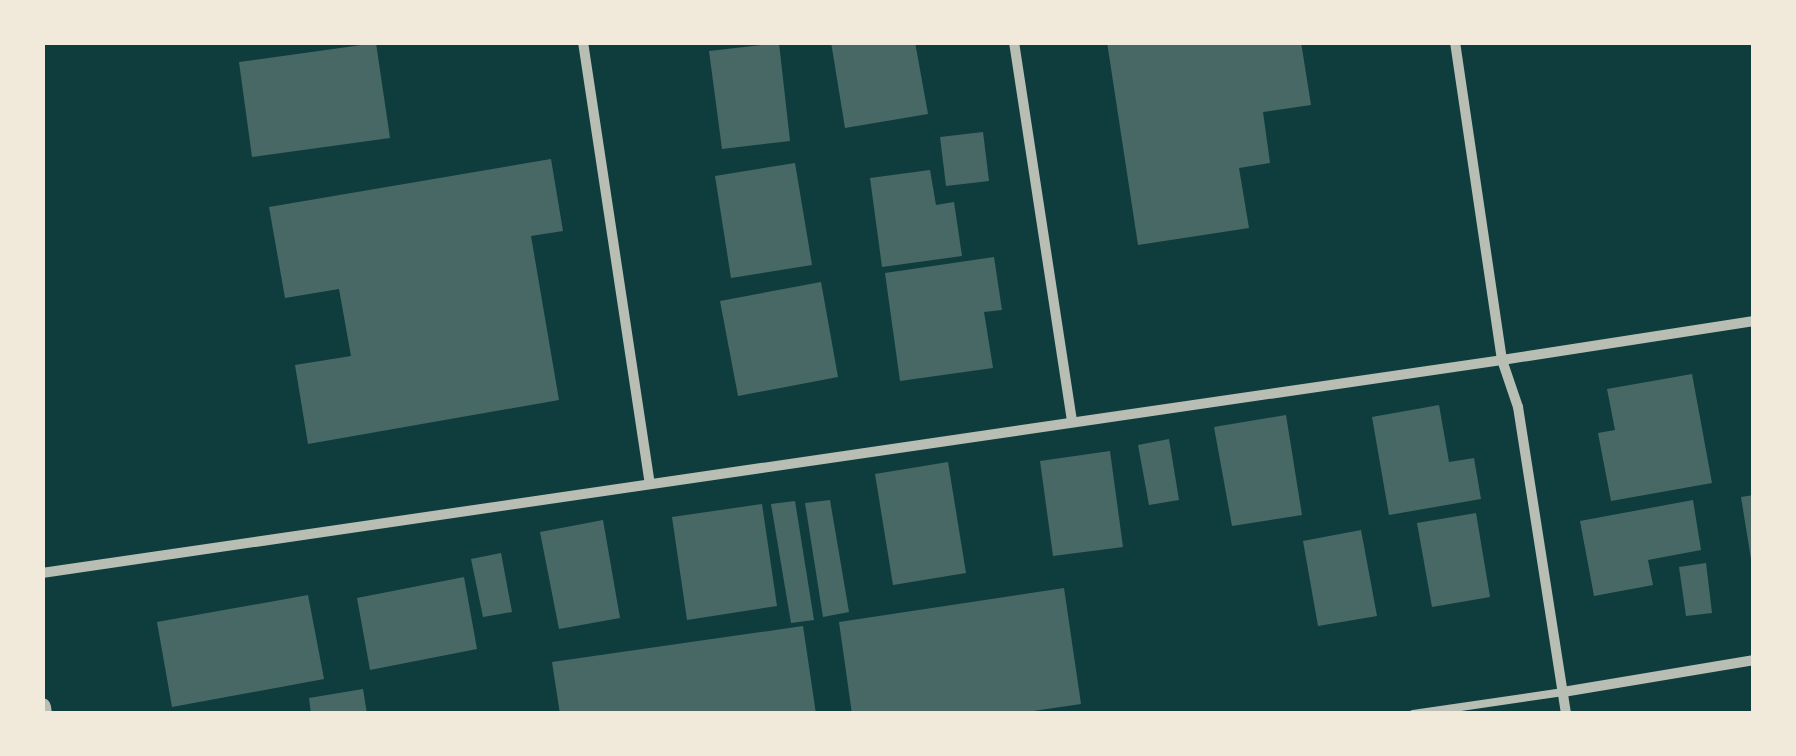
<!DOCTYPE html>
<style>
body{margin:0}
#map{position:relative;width:1796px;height:756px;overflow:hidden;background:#0f3d3e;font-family:Manrope,sans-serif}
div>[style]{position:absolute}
.building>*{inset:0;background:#486865}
.service>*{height:8px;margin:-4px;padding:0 4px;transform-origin:4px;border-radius:4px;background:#b8beb3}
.minor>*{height:10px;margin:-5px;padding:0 5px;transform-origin:5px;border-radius:5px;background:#b8beb3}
.tertiary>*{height:18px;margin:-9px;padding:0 9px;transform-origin:9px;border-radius:9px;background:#b8beb3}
span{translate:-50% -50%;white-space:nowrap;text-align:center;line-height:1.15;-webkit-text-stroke:8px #f1e9da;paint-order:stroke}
.frame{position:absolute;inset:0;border:45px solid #f1e9da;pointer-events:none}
</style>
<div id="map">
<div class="building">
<div style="clip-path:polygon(831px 42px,915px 42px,928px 114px,845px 128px)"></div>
<div style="clip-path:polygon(1107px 42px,1301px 42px,1311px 105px,1263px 112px,1270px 163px,1239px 168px,1249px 228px,1138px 245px)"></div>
<div style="clip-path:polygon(376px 43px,390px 138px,252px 157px,239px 62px)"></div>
<div style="clip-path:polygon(779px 43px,790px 141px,722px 149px,709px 51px)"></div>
<div style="clip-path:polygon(983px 132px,989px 181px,946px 186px,940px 137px)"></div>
<div style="clip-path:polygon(551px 159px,563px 231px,531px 236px,559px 400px,308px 444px,295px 365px,351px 356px,339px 289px,285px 298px,269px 207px)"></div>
<div style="clip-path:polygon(795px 163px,812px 265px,731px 278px,715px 176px)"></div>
<div style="clip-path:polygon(930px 170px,936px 205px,954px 202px,962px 256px,882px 267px,870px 178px)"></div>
<div style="clip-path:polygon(994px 257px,1002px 310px,984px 312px,993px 368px,900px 381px,885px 273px)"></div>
<div style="clip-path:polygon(821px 282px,838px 377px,738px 396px,720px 301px)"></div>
<div style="clip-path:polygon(1692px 374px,1712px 483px,1611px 501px,1598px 433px,1615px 430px,1607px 389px)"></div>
<div style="clip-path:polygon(1439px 405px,1449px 462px,1474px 458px,1481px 499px,1389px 515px,1372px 417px)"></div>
<div style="clip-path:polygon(1286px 415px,1302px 515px,1232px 526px,1214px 427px)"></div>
<div style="clip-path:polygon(1169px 439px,1179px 500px,1149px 505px,1138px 445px)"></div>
<div style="clip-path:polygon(1110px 451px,1123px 547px,1053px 556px,1040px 461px)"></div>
<div style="clip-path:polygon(948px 462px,966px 573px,893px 585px,875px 474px)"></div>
<div style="clip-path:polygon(1754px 495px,1754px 558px,1751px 559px,1741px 497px)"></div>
<div style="clip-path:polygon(830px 500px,849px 612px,823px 617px,805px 503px)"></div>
<div style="clip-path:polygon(1693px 500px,1701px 550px,1648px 560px,1653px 585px,1594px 596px,1580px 521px)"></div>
<div style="clip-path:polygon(795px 501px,814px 620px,791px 623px,771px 504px)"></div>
<div style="clip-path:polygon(762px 504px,777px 606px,687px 620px,672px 517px)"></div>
<div style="clip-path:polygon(1476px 513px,1490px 597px,1432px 607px,1417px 523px)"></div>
<div style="clip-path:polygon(603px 520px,620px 618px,559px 629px,540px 532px)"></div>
<div style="clip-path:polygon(1361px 530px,1377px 616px,1318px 626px,1303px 541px)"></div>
<div style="clip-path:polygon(501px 553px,512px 612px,483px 617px,471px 559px)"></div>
<div style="clip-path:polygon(1706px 563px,1712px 613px,1686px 616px,1679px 567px)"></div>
<div style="clip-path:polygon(464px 577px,477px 649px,370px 670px,357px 598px)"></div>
<div style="clip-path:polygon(1064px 588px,1081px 704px,1013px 714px,852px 714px,839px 622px)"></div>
<div style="clip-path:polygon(308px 595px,324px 679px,172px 707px,157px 622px)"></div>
<div style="clip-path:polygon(803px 626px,816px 714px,560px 714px,552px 662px)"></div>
<div style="clip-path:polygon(363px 689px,367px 714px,311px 714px,309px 698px)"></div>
</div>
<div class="service">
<div style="left:1413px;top:714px;width:152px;rotate:-8.3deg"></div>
</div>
<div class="minor">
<div style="left:583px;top:42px;width:447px;rotate:81.4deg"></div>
<div style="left:1014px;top:42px;width:384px;rotate:81.3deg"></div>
<div style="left:1455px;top:42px;width:321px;rotate:81.6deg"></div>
<div style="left:1502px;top:360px;width:255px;rotate:-8.8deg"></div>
<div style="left:42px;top:573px;width:1475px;rotate:-8.3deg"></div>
<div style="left:1502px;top:360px;width:50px;rotate:71.2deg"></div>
<div style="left:1518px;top:407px;width:311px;rotate:81.1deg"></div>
<div style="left:1563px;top:692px;width:194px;rotate:-9.5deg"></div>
</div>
<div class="tertiary">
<div style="left:42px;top:707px;width:7px;rotate:82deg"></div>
</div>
<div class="frame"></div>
</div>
